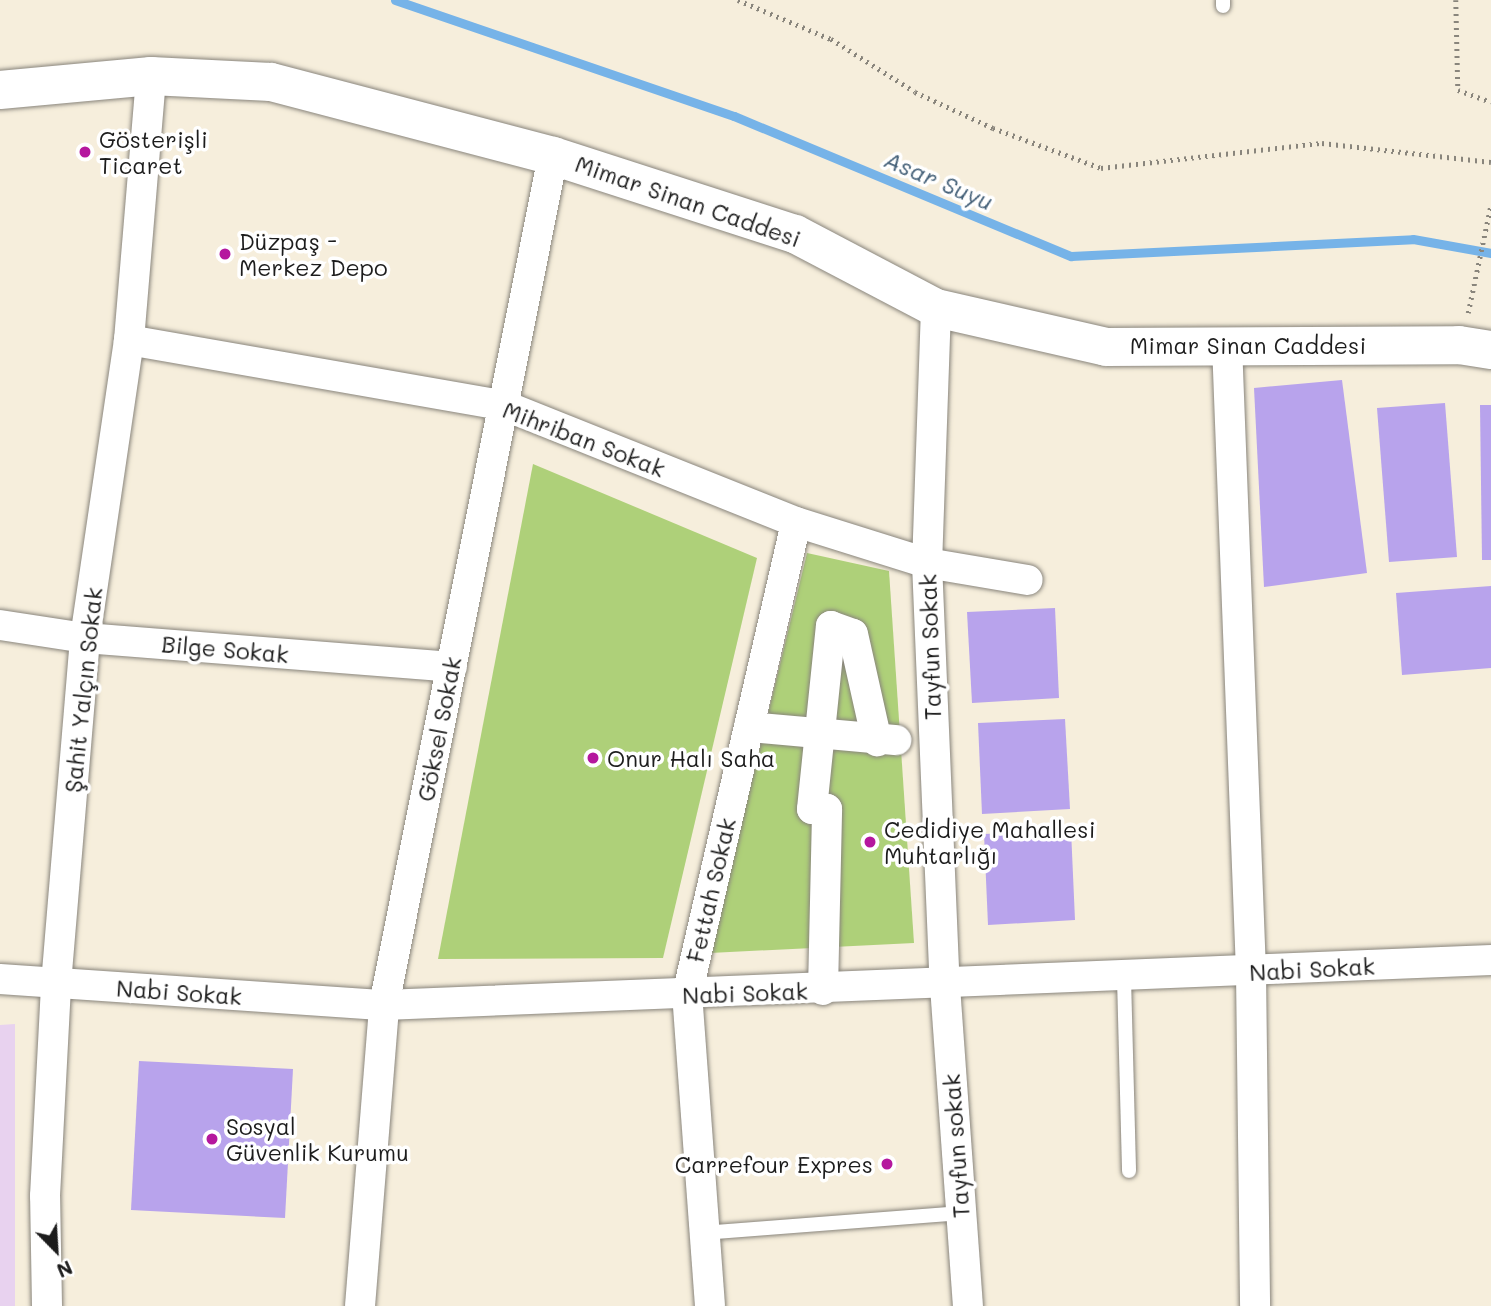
<!DOCTYPE html>
<meta charset="utf-8">
<style>
body{margin:0}
#map{position:relative;width:1491px;height:1306px;overflow:hidden;background:#f6eedc;font-family:Mali,sans-serif}
div>[style]{position:absolute}
.built>*{inset:0;background:#e8d2ef}
.green>*{inset:0;background:#aed079}
.stream>*{height:9px;margin:-4.5px;padding:0 4.5px;transform-origin:4.5px;border-radius:4.5px;background:#76b3e8}
.building>*{inset:0;background:#b8a3ec}
.path>*{height:4.5px;margin-top:-2.25px;transform-origin:0;background:repeating-linear-gradient(90deg,#89857c 0 2px,transparent 0 7px)}
.roads{filter:drop-shadow(0 0 2px #89857c) drop-shadow(0 0 2px #89857c)}
.lane>*{height:14px;margin:-7px;padding:0 7px;transform-origin:7px;border-radius:7px;background:#fff}
.street>*{height:30px;margin:-15px;padding:0 15px;transform-origin:15px;border-radius:15px;background:#fff}
.secondary>*{height:38px;margin:-19px;padding:0 19px;transform-origin:19px;border-radius:19px;background:#fff}
.dots>*{width:19px;height:19px;translate:-50% -50%;box-sizing:border-box;border:4px solid #fff;border-radius:50%}
span{translate:-50% -50%;white-space:nowrap;text-align:center;line-height:1.15;-webkit-text-stroke:7px #fff;paint-order:stroke}
.poi-label{font-size:23px;color:#1c1c1c}
.left{translate:0 -50%;text-align:left}
.right{translate:-100% -50%;text-align:right}
.street-label{font-size:23px;color:#1c1c1c}
.water-label{font-size:24px;color:#446078;font-style:italic}
.north{position:absolute;left:21px;top:1215px;width:70px;height:70px;-webkit-text-stroke:5px #fff;paint-order:stroke;rotate:156deg;font-size:19px;font-weight:700;line-height:28px;text-align:center;color:#1c1c1c}
.north::after{content:'';display:block;margin:auto;width:24px;height:32px;background:#1c1c1c;clip-path:polygon(50% 0,100% 100%,50% 72%,0 100%)}
</style>
<div id="map">
<div class="built">
<div style="clip-path:polygon(15px 1024px,15px 1306px,0 1306px,0 1025px)"></div>
</div>
<div class="green">
<div style="clip-path:polygon(533px 464px,757px 558px,663px 958px,438px 959px)"></div>
<div style="clip-path:polygon(807px 553px,889px 571px,914px 943px,710px 953px)"></div>
</div>
<div class="stream">
<div style="left:395px;top:0;width:358px;rotate:18.9deg"></div>
<div style="left:734px;top:116px;width:365px;rotate:22.6deg"></div>
<div style="left:1071px;top:256px;width:342px;rotate:-2.8deg"></div>
<div style="left:1413px;top:239px;width:79px;rotate:10.2deg"></div>
</div>
<div class="building">
<div style="clip-path:polygon(1342px 380px,1367px 573px,1264px 587px,1254px 388px)"></div>
<div style="clip-path:polygon(1445px 403px,1457px 557px,1389px 562px,1377px 408px)"></div>
<div style="clip-path:polygon(1480px 405px,1491px 405px,1491px 560px,1482px 560px)"></div>
<div style="clip-path:polygon(1491px 586px,1491px 668px,1402px 675px,1396px 593px)"></div>
<div style="clip-path:polygon(1055px 608px,1059px 698px,972px 703px,967px 612px)"></div>
<div style="clip-path:polygon(1065px 719px,1070px 809px,982px 814px,978px 723px)"></div>
<div style="clip-path:polygon(1071px 830px,1075px 920px,988px 925px,984px 834px)"></div>
<div style="clip-path:polygon(139px 1061px,293px 1069px,285px 1218px,131px 1210px)"></div>
</div>
<div class="path">
<div style="left:738px;top:0;width:101px;rotate:22.8deg"></div>
<div style="left:831px;top:39px;width:99px;rotate:32.2deg"></div>
<div style="left:915px;top:92px;width:86px;rotate:24.8deg"></div>
<div style="left:993px;top:128px;width:115px;rotate:20.3deg"></div>
<div style="left:1101px;top:168px;width:222px;rotate:-6.5deg"></div>
<div style="left:1322px;top:143px;width:170px;rotate:6.4deg"></div>
<div style="left:1456px;top:0;width:90px;rotate:88.7deg"></div>
<div style="left:1458px;top:90px;width:35px;rotate:20deg"></div>
<div style="left:1468px;top:313px;width:111px;rotate:-78.1deg"></div>
</div>
<div class="roads">
<div class="lane">
<div style="left:1223px;top:6px;width:6px;rotate:-90deg"></div>
<div style="left:1124px;top:978px;width:193px;rotate:88.5deg"></div>
<div style="left:703px;top:1233px;width:259px;rotate:-4.4deg"></div>
</div>
<div class="street">
<div style="left:936px;top:308px;width:255px;rotate:92deg"></div>
<div style="left:927px;top:563px;width:423px;rotate:87.6deg"></div>
<div style="left:945px;top:986px;width:321px;rotate:85.9deg"></div>
<div style="left:129px;top:340px;width:380px;rotate:9.9deg"></div>
<div style="left:503px;top:405px;width:315px;rotate:21.8deg"></div>
<div style="left:796px;top:522px;width:137px;rotate:17.4deg"></div>
<div style="left:927px;top:563px;width:102px;rotate:9.6deg"></div>
<div style="left:1227px;top:344px;width:628px;rotate:87.81deg"></div>
<div style="left:1251px;top:972px;width:334px;rotate:89.3deg"></div>
<div style="left:0;top:625px;width:86px;rotate:8.7deg"></div>
<div style="left:85px;top:638px;width:368px;rotate:4.5deg"></div>
<div style="left:749px;top:727px;width:148px;rotate:5.1deg"></div>
<div style="left:0;top:979px;width:385px;rotate:3.9deg"></div>
<div style="left:384px;top:1005px;width:1108px;rotate:-2.33deg"></div>
<div style="left:823px;top:990px;width:181px;rotate:-88.7deg"></div>
<div style="left:827px;top:809px;width:15px;rotate:180deg"></div>
<div style="left:812px;top:809px;width:184px;rotate:-84.1deg"></div>
<div style="left:831px;top:626px;width:23px;rotate:20deg"></div>
<div style="left:853px;top:634px;width:110px;rotate:77.4deg"></div>
<div style="left:47px;top:1306px;width:110px;rotate:-91deg"></div>
<div style="left:45px;top:1196px;width:212px;rotate:-87deg"></div>
<div style="left:56px;top:984px;width:347px;rotate:-85.2deg"></div>
<div style="left:85px;top:638px;width:301px;rotate:-81.6deg"></div>
<div style="left:129px;top:340px;width:265px;rotate:-85.2deg"></div>
<div style="left:360px;top:1306px;width:302px;rotate:-85.4deg"></div>
<div style="left:384px;top:1005px;width:866px;rotate:-78.74deg"></div>
<div style="left:710px;top:1306px;width:312px;rotate:-94.2deg"></div>
<div style="left:687px;top:995px;width:485px;rotate:-77deg"></div>
</div>
<div class="secondary">
<div style="left:0;top:90px;width:152px;rotate:-5.3deg"></div>
<div style="left:151px;top:76px;width:120px;rotate:2.9deg"></div>
<div style="left:271px;top:82px;width:292px;rotate:14.7deg"></div>
<div style="left:553px;top:156px;width:254px;rotate:17.9deg"></div>
<div style="left:795px;top:234px;width:159px;rotate:27.7deg"></div>
<div style="left:936px;top:308px;width:174px;rotate:12.9deg"></div>
<div style="left:1106px;top:347px;width:353px;rotate:-0.3deg"></div>
<div style="left:1459px;top:345px;width:32px;rotate:9deg"></div>
</div>
</div>
<div class="dots">
<div style="left:85px;top:152px;background:#b5179e"></div>
<div style="left:225px;top:254px;background:#b5179e"></div>
<div style="left:593px;top:758px;background:#b5179e"></div>
<div style="left:870px;top:842px;background:#b5179e"></div>
<div style="left:212px;top:1139px;background:#b5179e"></div>
<div style="left:887px;top:1164px;background:#b5179e"></div>
</div>
<div class="poi-label">
<span class="left" style="left:99px;top:152px">Gösterişli<br>Ticaret</span>
<span class="left" style="left:239px;top:254px">Düzpaş -<br>Merkez Depo</span>
<span class="left" style="left:607px;top:758px">Onur Halı Saha</span>
<span class="left" style="left:884px;top:842px">Cedidiye Mahallesi<br>Muhtarlığı</span>
<span class="left" style="left:226px;top:1139px">Sosyal<br>Güvenlik Kurumu</span>
<span class="right" style="left:873px;top:1164px">Carrefour Expres</span>
</div>
<div class="street-label">
<span style="left:688px;top:201px;rotate:19deg">Mimar Sinan Caddesi</span>
<span style="left:1248px;top:345px">Mimar Sinan Caddesi</span>
<span style="left:584px;top:439px;rotate:21deg">Mihriban Sokak</span>
<span style="left:930px;top:647px;rotate:-92deg">Tayfun Sokak</span>
<span style="left:225px;top:649px;rotate:5deg">Bilge Sokak</span>
<span style="left:83px;top:690px;rotate:-84deg">Şahit Yalçın Sokak</span>
<span style="left:439px;top:729px;rotate:-79deg">Göksel Sokak</span>
<span style="left:711px;top:890px;rotate:-77deg">Fettah Sokak</span>
<span style="left:1312px;top:969px;rotate:-3deg">Nabi Sokak</span>
<span style="left:179px;top:992px;rotate:4deg">Nabi Sokak</span>
<span style="left:745px;top:993px;rotate:-2deg">Nabi Sokak</span>
<span style="left:956px;top:1146px;rotate:-94deg">Tayfun sokak</span>
</div>
<div class="water-label">
<span style="left:939px;top:180px;rotate:23deg">Asar Suyu</span>
</div>
<div class="north">N</div>
</div>
